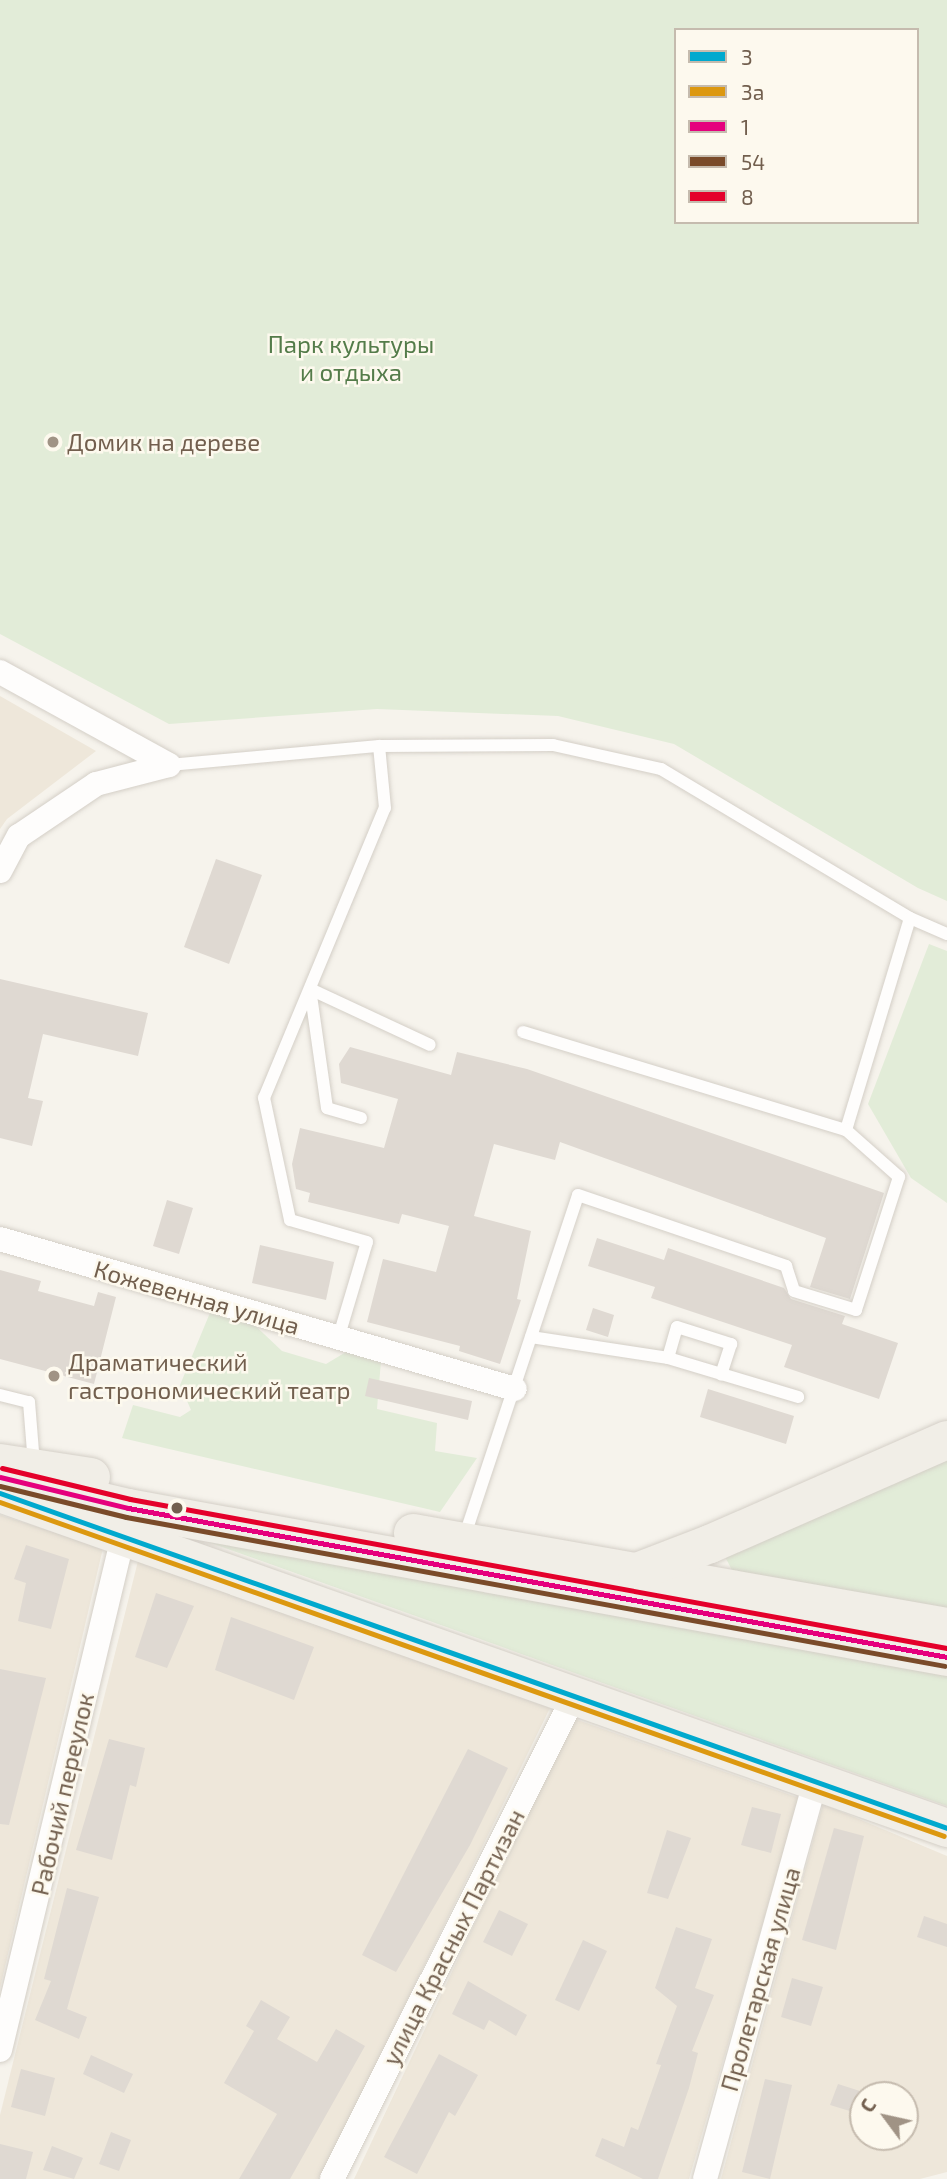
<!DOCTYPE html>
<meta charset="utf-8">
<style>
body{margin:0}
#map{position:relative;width:947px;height:2179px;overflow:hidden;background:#f6f3ec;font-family:"Exo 2",sans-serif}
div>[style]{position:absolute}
.residential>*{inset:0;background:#eee7da}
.green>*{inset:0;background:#e2ecd8}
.building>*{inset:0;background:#dfd9d2}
.roads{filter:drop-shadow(0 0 2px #d4cfc7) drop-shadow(0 0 2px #d4cfc7)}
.lane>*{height:12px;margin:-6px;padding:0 6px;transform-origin:6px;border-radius:6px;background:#fefdfc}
.street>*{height:24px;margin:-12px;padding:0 12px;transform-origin:12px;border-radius:12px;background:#fefdfc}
.primary>*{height:38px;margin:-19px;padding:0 19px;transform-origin:19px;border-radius:19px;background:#f1eee7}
.bus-1>*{height:5px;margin:-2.5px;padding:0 2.5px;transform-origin:2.5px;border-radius:2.5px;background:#00a9ce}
.bus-2>*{height:5px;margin:-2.5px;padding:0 2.5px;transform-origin:2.5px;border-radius:2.5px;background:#dc9810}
.bus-3>*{height:5px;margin:-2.5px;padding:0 2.5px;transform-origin:2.5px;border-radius:2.5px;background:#e5007d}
.bus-4>*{height:5px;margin:-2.5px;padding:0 2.5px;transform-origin:2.5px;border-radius:2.5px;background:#7a4b2a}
.bus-5>*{height:5px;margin:-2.5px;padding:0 2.5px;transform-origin:2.5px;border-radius:2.5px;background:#e4002b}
.dots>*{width:19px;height:19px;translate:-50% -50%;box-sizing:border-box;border:4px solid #fdf9ee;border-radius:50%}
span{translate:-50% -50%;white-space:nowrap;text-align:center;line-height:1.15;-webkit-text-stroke:5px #fdf9ee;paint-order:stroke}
.park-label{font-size:24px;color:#547c4a}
.poi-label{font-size:24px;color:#725f4e}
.left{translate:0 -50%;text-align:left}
.street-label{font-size:24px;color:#725f4e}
.legend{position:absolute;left:674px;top:28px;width:245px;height:196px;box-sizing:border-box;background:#fdf9ee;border:2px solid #c5bbae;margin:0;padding:9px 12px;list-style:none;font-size:21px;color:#725f4e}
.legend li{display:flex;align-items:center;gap:14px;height:35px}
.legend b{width:35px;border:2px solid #c5bbae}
.north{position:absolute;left:849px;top:2081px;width:70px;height:70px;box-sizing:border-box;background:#fdf9ee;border:2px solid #c5bbae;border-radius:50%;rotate:303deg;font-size:19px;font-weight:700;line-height:28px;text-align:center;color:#725f4e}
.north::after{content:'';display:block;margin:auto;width:24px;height:32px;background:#a09385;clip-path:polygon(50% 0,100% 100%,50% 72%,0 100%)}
</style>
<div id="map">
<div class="residential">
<div style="clip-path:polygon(0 696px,96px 751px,7px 819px,0 829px)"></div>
<div style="clip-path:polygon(0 1515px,103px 1548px,0 1988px)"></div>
<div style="clip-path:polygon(138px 1561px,550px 1708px,320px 2179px,0 2179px,0 2115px)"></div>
<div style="clip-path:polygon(572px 1718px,799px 1798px,689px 2179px,354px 2179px)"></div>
<div style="clip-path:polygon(evenodd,823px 1804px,947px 1856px,947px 2172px,920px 2179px,721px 2179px,823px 1804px,863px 2095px,905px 2095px,905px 2137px,863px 2137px,863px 2095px)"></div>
</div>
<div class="green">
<div style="clip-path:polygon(evenodd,0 0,947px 0,947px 901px,918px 888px,674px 744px,558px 716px,377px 709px,169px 724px,0 634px,0 0,676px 30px,917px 30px,917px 222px,676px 222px,676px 30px)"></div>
<div style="clip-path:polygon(929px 944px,947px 951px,947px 1203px,911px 1178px,868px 1104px)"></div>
<div style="clip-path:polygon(212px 1308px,245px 1316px,282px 1351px,326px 1364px,351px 1349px,381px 1361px,377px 1409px,437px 1423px,435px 1451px,477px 1458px,440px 1512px,122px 1438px,133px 1405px,180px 1417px,191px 1410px,180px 1385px)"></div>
<div style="clip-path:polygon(947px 1454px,947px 1608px,733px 1572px,722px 1551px)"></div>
<div style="clip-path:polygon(197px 1538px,947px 1668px,947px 1806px,877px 1781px)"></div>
</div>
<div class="building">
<div style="clip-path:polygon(216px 859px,262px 875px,229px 964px,184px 947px)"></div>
<div style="clip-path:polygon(0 979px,148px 1013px,138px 1056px,43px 1034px,28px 1098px,43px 1101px,32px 1146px,0 1138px)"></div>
<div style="clip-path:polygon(350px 1047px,451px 1075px,457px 1052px,527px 1069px,884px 1193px,850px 1299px,810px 1287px,826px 1238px,560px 1142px,555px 1160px,494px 1144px,474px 1216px,531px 1231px,517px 1299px,521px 1300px,500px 1364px,459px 1351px,460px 1346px,367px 1322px,383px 1259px,436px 1272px,449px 1226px,402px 1214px,399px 1224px,308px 1202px,310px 1193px,296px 1189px,292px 1164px,300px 1128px,384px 1148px,398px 1099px,341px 1083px,339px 1064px)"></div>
<div style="clip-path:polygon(167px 1200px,193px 1208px,179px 1254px,153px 1246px)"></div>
<div style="clip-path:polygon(597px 1238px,664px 1260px,668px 1248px,784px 1288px,791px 1299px,845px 1316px,842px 1324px,898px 1343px,879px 1399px,784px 1367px,792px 1345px,651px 1298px,655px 1287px,588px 1266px)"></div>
<div style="clip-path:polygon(260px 1245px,334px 1262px,326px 1300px,252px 1283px)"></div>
<div style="clip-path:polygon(0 1270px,41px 1281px,38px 1291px,94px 1306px,98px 1292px,116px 1297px,94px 1384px,0 1359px)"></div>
<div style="clip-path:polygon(593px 1308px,614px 1315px,608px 1337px,586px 1330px)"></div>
<div style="clip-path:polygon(369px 1378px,472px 1401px,468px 1420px,365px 1396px)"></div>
<div style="clip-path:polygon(708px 1389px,794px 1416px,786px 1444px,700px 1417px)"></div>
<div style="clip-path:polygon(26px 1545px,69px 1559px,51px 1629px,18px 1621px,26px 1583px,14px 1579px)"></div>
<div style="clip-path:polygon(156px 1593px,194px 1606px,167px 1668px,135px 1657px)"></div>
<div style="clip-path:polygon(231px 1617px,314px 1647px,294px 1700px,215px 1670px)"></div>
<div style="clip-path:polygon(0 1669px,46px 1678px,9px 1825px,0 1824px)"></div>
<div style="clip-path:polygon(109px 1739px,145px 1748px,136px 1787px,130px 1785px,112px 1860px,76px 1850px)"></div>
<div style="clip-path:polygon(468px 1749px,508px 1768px,470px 1845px,396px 1972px,362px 1955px)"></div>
<div style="clip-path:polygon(752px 1807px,781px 1814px,771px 1853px,741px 1845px)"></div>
<div style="clip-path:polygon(834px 1828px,864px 1836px,836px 1950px,802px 1940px)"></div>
<div style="clip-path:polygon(667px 1830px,691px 1838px,668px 1899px,647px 1893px)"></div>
<div style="clip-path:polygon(67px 1888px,99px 1897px,67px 2009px,87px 2017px,79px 2039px,35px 2020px,51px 1981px,44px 1979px)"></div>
<div style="clip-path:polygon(499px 1910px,528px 1924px,512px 1956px,483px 1942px)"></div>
<div style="clip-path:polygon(924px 1916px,947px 1924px,947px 1947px,917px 1937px)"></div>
<div style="clip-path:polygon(676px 1927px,712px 1939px,695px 1988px,714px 1995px,692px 2051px,698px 2053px,689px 2088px,658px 2179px,643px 2179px,595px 2156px,602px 2138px,624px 2147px,631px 2127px,638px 2130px,661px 2065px,656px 2064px,677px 2006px,655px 1988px)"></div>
<div style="clip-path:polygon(583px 1940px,607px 1951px,579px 2011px,555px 2000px)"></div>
<div style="clip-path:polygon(792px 1978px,823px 1987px,811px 2026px,781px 2017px)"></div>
<div style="clip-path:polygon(468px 1981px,527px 2015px,516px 2036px,489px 2020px,484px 2030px,452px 2014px)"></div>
<div style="clip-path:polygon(261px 2000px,290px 2017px,277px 2039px,317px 2062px,336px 2029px,365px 2046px,290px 2179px,239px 2179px,277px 2114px,224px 2083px,254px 2031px,246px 2026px)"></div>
<div style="clip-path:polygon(439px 2054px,478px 2075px,455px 2116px,449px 2112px,417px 2174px,384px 2157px)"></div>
<div style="clip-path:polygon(91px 2055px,133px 2074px,124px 2093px,83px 2074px)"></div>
<div style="clip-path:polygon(21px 2069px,55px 2078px,45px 2116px,11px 2107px)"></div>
<div style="clip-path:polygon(765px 2079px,792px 2085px,770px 2179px,742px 2172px)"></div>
<div style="clip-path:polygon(838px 2084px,863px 2092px,863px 2115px,830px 2105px)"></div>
<div style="clip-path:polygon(111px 2132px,131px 2140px,119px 2171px,99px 2164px)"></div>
<div style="clip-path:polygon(0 2144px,33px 2152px,26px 2179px,0 2179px)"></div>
<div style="clip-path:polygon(52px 2146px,83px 2158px,74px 2179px,43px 2170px)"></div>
</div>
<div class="roads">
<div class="lane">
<div style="left:169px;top:765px;width:211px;rotate:-5.2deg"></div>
<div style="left:379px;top:746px;width:174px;rotate:-0.3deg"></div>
<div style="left:553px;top:745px;width:111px;rotate:12.5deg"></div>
<div style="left:661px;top:769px;width:290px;rotate:30.9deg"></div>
<div style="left:910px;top:918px;width:40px;rotate:23.4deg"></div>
<div style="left:523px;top:1032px;width:338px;rotate:16.9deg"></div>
<div style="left:846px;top:1130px;width:221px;rotate:-73.2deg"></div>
<div style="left:361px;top:1118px;width:35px;rotate:-164deg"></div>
<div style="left:327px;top:1108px;width:120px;rotate:-98.1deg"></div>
<div style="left:310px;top:989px;width:132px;rotate:25deg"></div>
<div style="left:531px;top:1337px;width:139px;rotate:8.7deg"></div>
<div style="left:668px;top:1358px;width:136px;rotate:16.7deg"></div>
<div style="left:338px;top:1339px;width:101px;rotate:-73.4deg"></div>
<div style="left:367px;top:1242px;width:80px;rotate:-164.1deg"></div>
<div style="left:290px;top:1220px;width:125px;rotate:-102deg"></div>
<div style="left:264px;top:1098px;width:314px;rotate:-67.4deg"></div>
<div style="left:385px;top:808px;width:62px;rotate:-95.5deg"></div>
<div style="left:668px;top:1358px;width:32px;rotate:-74deg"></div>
<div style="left:677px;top:1327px;width:57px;rotate:17.5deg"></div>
<div style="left:731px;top:1344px;width:32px;rotate:108deg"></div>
<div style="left:0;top:1395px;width:30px;rotate:14deg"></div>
<div style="left:29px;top:1402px;width:62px;rotate:85.4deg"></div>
<div style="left:464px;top:1538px;width:361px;rotate:-71.6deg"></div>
<div style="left:578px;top:1195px;width:220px;rotate:18.8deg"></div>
<div style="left:786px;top:1266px;width:26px;rotate:72deg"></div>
<div style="left:794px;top:1291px;width:65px;rotate:17deg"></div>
<div style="left:856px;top:1310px;width:140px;rotate:-72.1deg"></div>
<div style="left:899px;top:1177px;width:71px;rotate:-138.4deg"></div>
</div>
<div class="street">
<div style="left:0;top:672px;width:193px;rotate:28.8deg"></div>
<div style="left:0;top:871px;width:40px;rotate:-62deg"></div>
<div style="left:19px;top:836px;width:93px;rotate:-34deg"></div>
<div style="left:96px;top:784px;width:75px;rotate:-14.6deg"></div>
<div style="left:0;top:1239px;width:536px;rotate:16.24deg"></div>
<div style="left:0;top:2050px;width:528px;rotate:-76.52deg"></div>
<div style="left:332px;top:2179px;width:540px;rotate:-63.39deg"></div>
<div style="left:705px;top:2179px;width:416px;rotate:-74.5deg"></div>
</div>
<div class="primary">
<div style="left:0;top:1463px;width:92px;rotate:8.7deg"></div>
<div style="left:56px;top:1491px;width:74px;rotate:13.3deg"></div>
<div style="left:128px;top:1508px;width:832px;rotate:10.31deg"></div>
<div style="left:0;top:1493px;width:1005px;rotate:19.48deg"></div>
<div style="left:413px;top:1533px;width:542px;rotate:9.98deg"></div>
<div style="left:637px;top:1572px;width:78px;rotate:-21deg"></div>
<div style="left:710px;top:1544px;width:259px;rotate:-23.7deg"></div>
</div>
</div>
<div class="bus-1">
<div style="left:0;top:1493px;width:1005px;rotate:19.48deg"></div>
</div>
<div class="bus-2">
<div style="left:0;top:1502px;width:1001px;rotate:19.48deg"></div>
</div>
<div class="bus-3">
<div style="left:0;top:1477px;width:132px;rotate:13.6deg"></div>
<div style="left:128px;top:1508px;width:832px;rotate:10.31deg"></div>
</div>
<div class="bus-4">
<div style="left:0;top:1486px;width:130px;rotate:13.8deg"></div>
<div style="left:126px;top:1517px;width:832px;rotate:10.31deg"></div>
</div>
<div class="bus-5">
<div style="left:2px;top:1468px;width:132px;rotate:13.6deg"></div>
<div style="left:130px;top:1499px;width:830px;rotate:10.34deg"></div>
</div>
<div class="dots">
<div style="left:53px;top:442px;background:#a09385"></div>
<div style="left:54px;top:1376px;background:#a09385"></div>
<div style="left:177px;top:1508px;background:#725f4e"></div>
</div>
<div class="park-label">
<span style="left:351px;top:358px">Парк культуры<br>и отдыха</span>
</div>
<div class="poi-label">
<span class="left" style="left:67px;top:442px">Домик на дереве</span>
<span class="left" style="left:68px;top:1376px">Драматический<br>гастрономический театр</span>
</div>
<div class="street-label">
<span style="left:197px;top:1297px;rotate:16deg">Кожевенная улица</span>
<span style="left:62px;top:1794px;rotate:-77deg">Рабочий переулок</span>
<span style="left:453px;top:1937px;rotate:-63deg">улица Красных Партизан</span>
<span style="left:760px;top:1979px;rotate:-74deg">Пролетарская улица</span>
</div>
<ul class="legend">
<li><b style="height:9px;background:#00a9ce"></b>3</li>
<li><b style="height:9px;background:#dc9810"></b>3а</li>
<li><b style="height:9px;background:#e5007d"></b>1</li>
<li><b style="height:9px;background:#7a4b2a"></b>54</li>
<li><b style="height:9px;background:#e4002b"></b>8</li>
</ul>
<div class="north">С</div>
</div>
